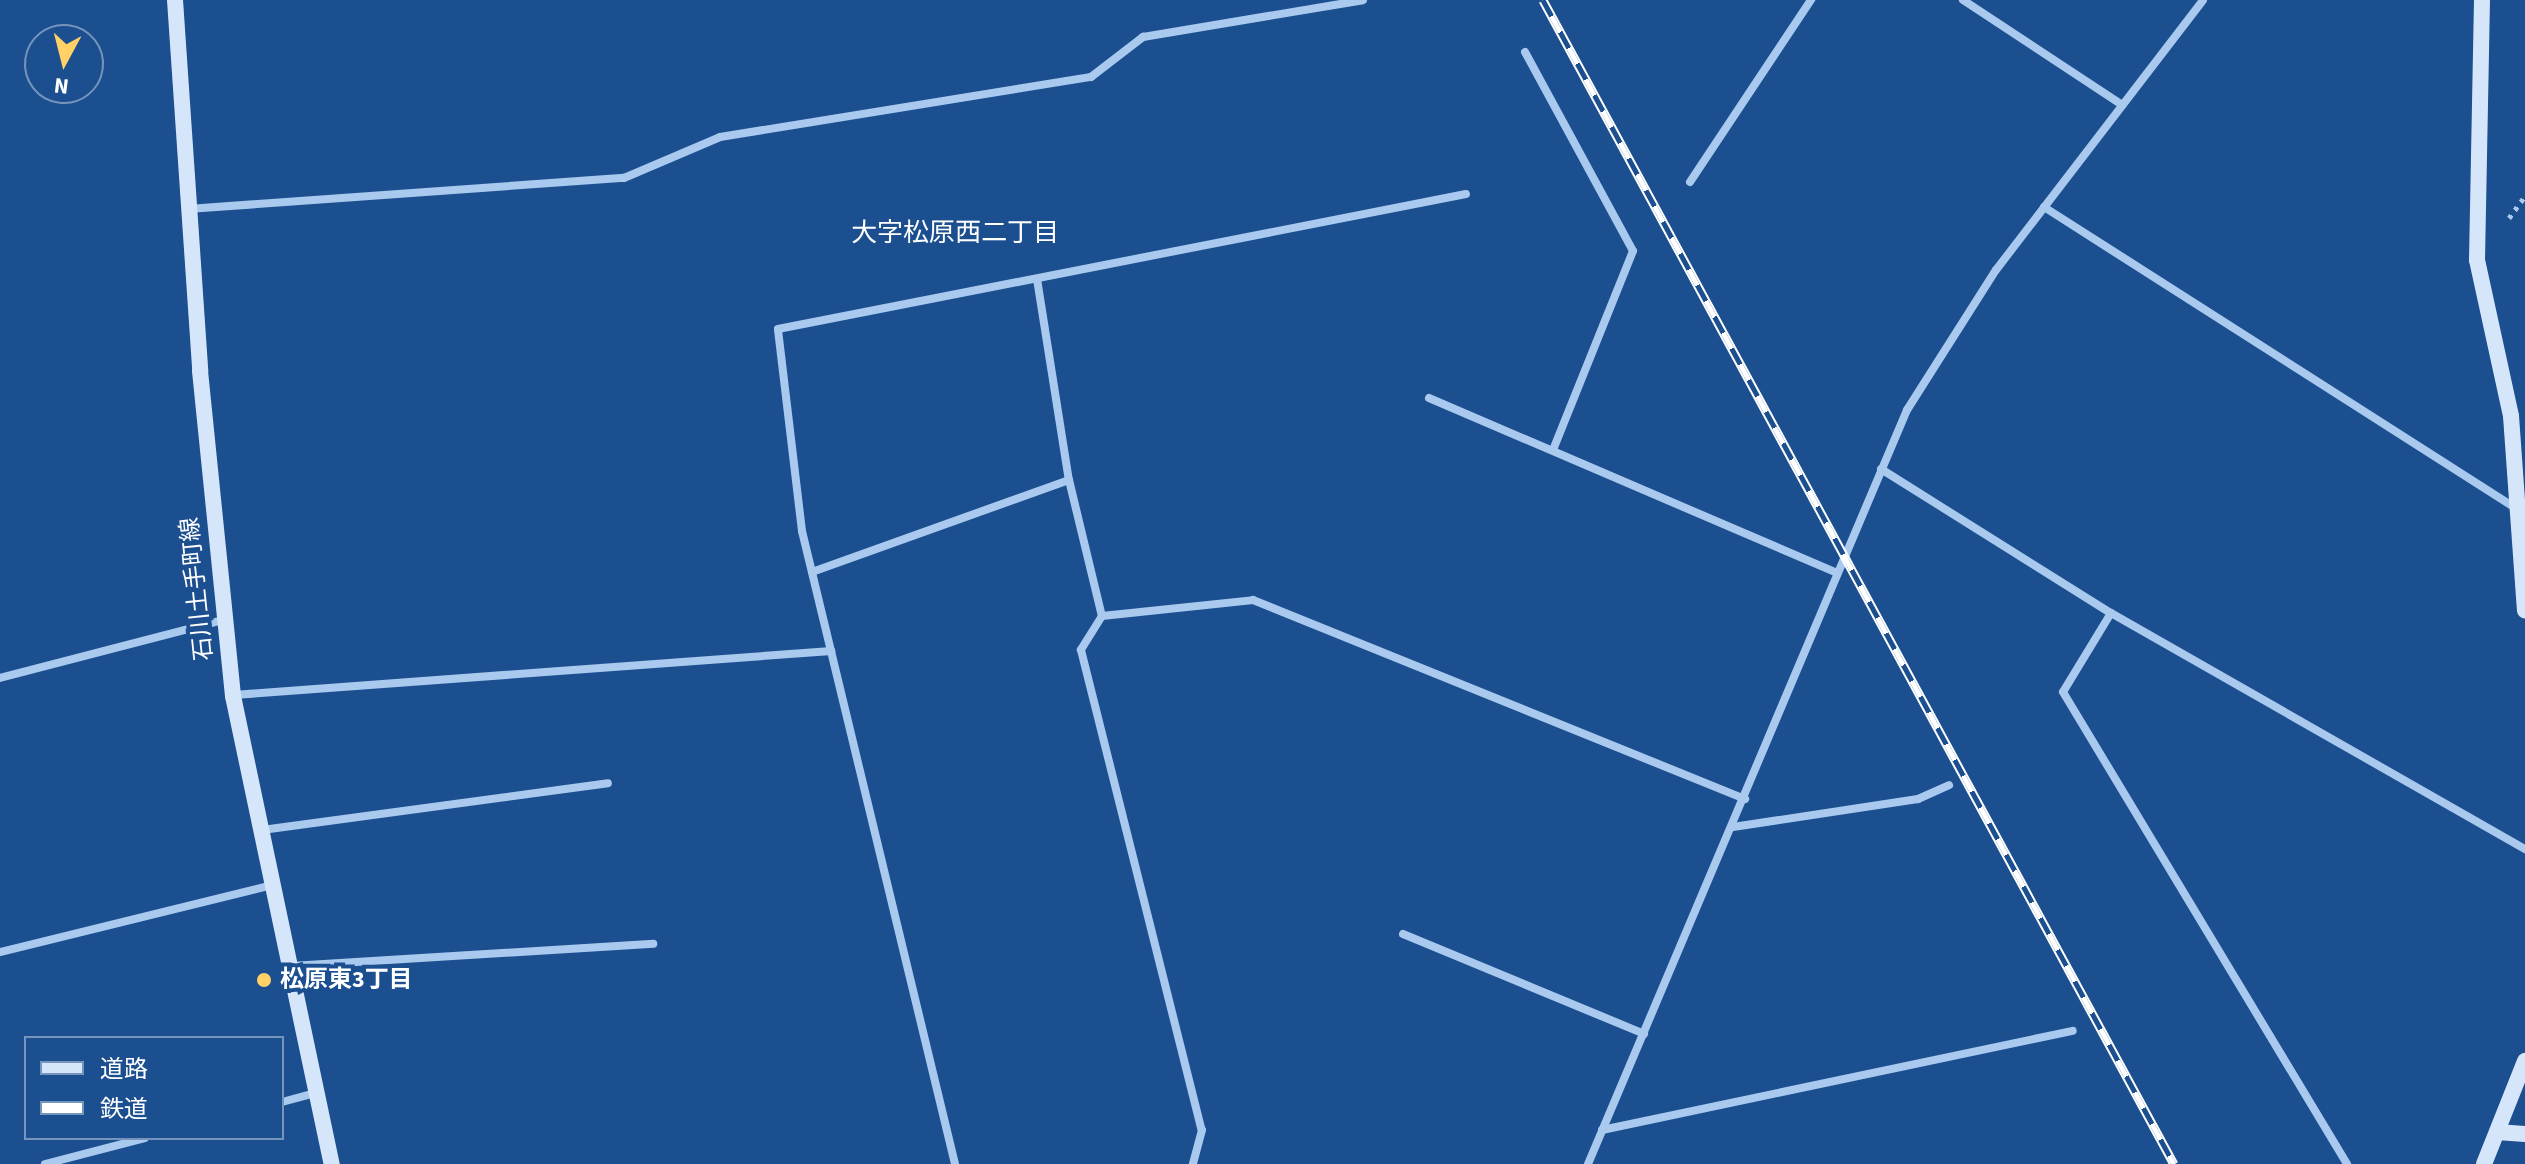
<!DOCTYPE html>
<meta charset="utf-8">
<style>
body{margin:0}
#map{position:relative;width:2525px;height:1164px;overflow:hidden;background:#1b4f8f;font-family:"Source Sans 3","Noto Sans JP",sans-serif}
div>[style]{position:absolute}
.path>*{height:5px;margin-top:-2.5px;transform-origin:0;background:repeating-linear-gradient(90deg,#a9c9ee 0 4px,transparent 0 10px)}
.street>*{height:8px;margin:-4px;padding:0 4px;transform-origin:4px;border-radius:4px;background:#a9c9ee}
.secondary>*{height:16px;margin:-8px;padding:0 8px;transform-origin:8px;border-radius:8px;background:#d6e6fa}
.rail>*{height:9px;margin-top:-4.5px;transform-origin:0;background:repeating-linear-gradient(90deg,#1b4f8f 0 18px,#fff 0 36px);box-sizing:border-box;border-block:2px solid #fff}
.dots>*{width:22px;height:22px;translate:-50% -50%;box-sizing:border-box;border:4px solid #1b4f8f;border-radius:50%}
span{translate:-50% -50%;white-space:nowrap;text-align:center;line-height:1.15;-webkit-text-stroke:8px #1b4f8f;paint-order:stroke}
.street-label{font-size:24px;color:#fff}
.poi-label{font-size:24px;color:#fff;font-weight:700}
.left{translate:0 -50%;text-align:left}
.neighbourhood-label{font-size:26px;color:#fff}
.legend{position:absolute;left:24px;top:1036px;width:260px;height:104px;box-sizing:border-box;background:#1b4f8f;border:2px solid #7695bc;margin:0;padding:10px 14px;list-style:none;font-size:24px;color:#fff}
.legend li{display:flex;align-items:center;gap:16px;height:40px}
.legend b{width:40px;border:2px solid #7695bc}
.north{position:absolute;left:24px;top:24px;width:80px;height:80px;box-sizing:border-box;background:#1b4f8f;border:2px solid #7695bc;border-radius:50%;rotate:187deg;font-size:22px;font-weight:700;line-height:32px;text-align:center;color:#fff}
.north::after{content:'';display:block;margin:auto;width:28px;height:36px;background:#ffd166;clip-path:polygon(50% 0,100% 100%,50% 72%,0 100%)}
</style>
<div id="map">
<div class="path">
<div style="left:2509px;top:218px;width:27px;rotate:-54deg"></div>
</div>
<div class="street">
<div style="left:1963px;top:0;width:191px;rotate:33.4deg"></div>
<div style="left:1525px;top:52px;width:226px;rotate:61.5deg"></div>
<div style="left:1633px;top:251px;width:214px;rotate:111.9deg"></div>
<div style="left:1690px;top:182px;width:219px;rotate:-56.4deg"></div>
<div style="left:2044px;top:207px;width:561px;rotate:32.56deg"></div>
<div style="left:188px;top:209px;width:437px;rotate:-4.1deg"></div>
<div style="left:624px;top:178px;width:104px;rotate:-23.1deg"></div>
<div style="left:720px;top:137px;width:376px;rotate:-9.2deg"></div>
<div style="left:1091px;top:77px;width:66px;rotate:-37.6deg"></div>
<div style="left:1143px;top:37px;width:223px;rotate:-9.5deg"></div>
<div style="left:1037px;top:279px;width:204px;rotate:81deg"></div>
<div style="left:1069px;top:480px;width:140px;rotate:76.4deg"></div>
<div style="left:1102px;top:616px;width:40px;rotate:122deg"></div>
<div style="left:1081px;top:650px;width:495px;rotate:75.9deg"></div>
<div style="left:1202px;top:1130px;width:35px;rotate:105deg"></div>
<div style="left:1429px;top:398px;width:442px;rotate:23.2deg"></div>
<div style="left:1881px;top:469px;width:271px;rotate:32.1deg"></div>
<div style="left:2111px;top:613px;width:477px;rotate:29.7deg"></div>
<div style="left:812px;top:572px;width:273px;rotate:-19.7deg"></div>
<div style="left:2111px;top:613px;width:92px;rotate:121.3deg"></div>
<div style="left:2063px;top:692px;width:551px;rotate:58.96deg"></div>
<div style="left:1102px;top:616px;width:152px;rotate:-6deg"></div>
<div style="left:1253px;top:600px;width:531px;rotate:22.02deg"></div>
<div style="left:0;top:678px;width:230px;rotate:-14.6deg"></div>
<div style="left:234px;top:695px;width:599px;rotate:-4.22deg"></div>
<div style="left:1733px;top:827px;width:187px;rotate:-8.6deg"></div>
<div style="left:1918px;top:799px;width:34px;rotate:-24deg"></div>
<div style="left:262px;top:830px;width:349px;rotate:-7.7deg"></div>
<div style="left:1403px;top:934px;width:261px;rotate:22.5deg"></div>
<div style="left:0;top:952px;width:281px;rotate:-13.8deg"></div>
<div style="left:291px;top:966px;width:363px;rotate:-3.5deg"></div>
<div style="left:282px;top:1102px;width:35px;rotate:-15deg"></div>
<div style="left:1602px;top:1130px;width:481px;rotate:-11.9deg"></div>
<div style="left:45px;top:1164px;width:103px;rotate:-14.6deg"></div>
<div style="left:955px;top:1164px;width:651px;rotate:-103.59deg"></div>
<div style="left:802px;top:531px;width:203px;rotate:-96.8deg"></div>
<div style="left:778px;top:329px;width:701px;rotate:-11.1deg"></div>
<div style="left:1588px;top:1164px;width:819px;rotate:-67.07deg"></div>
<div style="left:1907px;top:410px;width:166px;rotate:-57.6deg"></div>
<div style="left:1996px;top:270px;width:340px;rotate:-52.5deg"></div>
</div>
<div class="secondary">
<div style="left:175px;top:0;width:372px;rotate:86.1deg"></div>
<div style="left:200px;top:371px;width:327px;rotate:84.2deg"></div>
<div style="left:233px;top:696px;width:478px;rotate:78.1deg"></div>
<div style="left:2482px;top:0;width:260px;rotate:91.1deg"></div>
<div style="left:2477px;top:260px;width:160px;rotate:77.7deg"></div>
<div style="left:2511px;top:416px;width:195px;rotate:85.9deg"></div>
<div style="left:2497px;top:1132px;width:28px;rotate:4deg"></div>
<div style="left:2484px;top:1164px;width:111px;rotate:-68.3deg"></div>
</div>
<div class="rail">
<div style="left:1543px;top:0;width:1324px;rotate:61.54deg"></div>
</div>
<div class="dots">
<div style="left:264px;top:980px;background:#ffd166"></div>
</div>
<div class="street-label">
<span style="left:197px;top:589px;rotate:-96deg">石川土手町線</span>
</div>
<div class="poi-label">
<span class="left" style="left:280px;top:980px">松原東3丁目</span>
</div>
<div class="neighbourhood-label">
<span style="left:955px;top:233px">大字松原西二丁目</span>
</div>
<ul class="legend">
<li><b style="height:10px;background:#d6e6fa"></b>道路</li>
<li><b style="height:10px;background:#fff"></b>鉄道</li>
</ul>
<div class="north">N</div>
</div>
